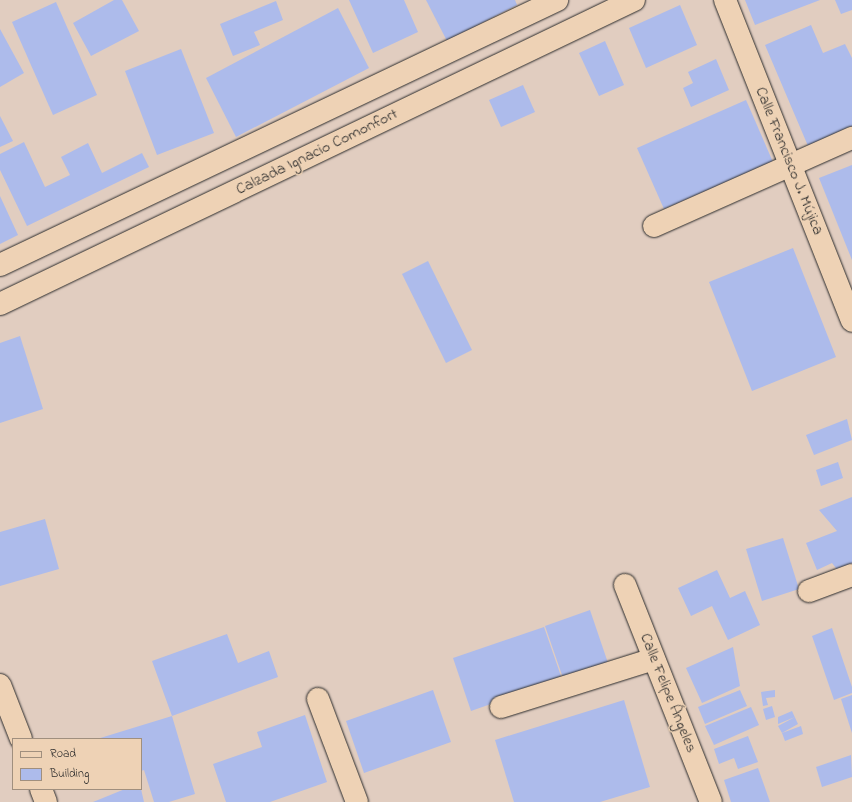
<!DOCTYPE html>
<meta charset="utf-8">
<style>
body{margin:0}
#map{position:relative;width:852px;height:802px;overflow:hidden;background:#e1cdc0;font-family:"Indie Flower",sans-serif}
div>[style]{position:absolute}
.building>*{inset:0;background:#adbbeb}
.roads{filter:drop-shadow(0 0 1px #2b2b2b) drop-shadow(0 0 1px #2b2b2b)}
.street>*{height:22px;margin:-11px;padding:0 11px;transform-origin:11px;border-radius:11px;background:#eed2b5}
.secondary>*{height:22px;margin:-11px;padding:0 11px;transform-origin:11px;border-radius:11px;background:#eed2b5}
span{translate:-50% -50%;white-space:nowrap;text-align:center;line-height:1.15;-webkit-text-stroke:3px #eed2b5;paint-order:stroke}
.street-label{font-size:16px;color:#2b2b2b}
.legend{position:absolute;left:12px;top:738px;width:130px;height:52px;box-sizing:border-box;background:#eed2b5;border:1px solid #a08f7e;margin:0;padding:5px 7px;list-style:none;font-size:12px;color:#2b2b2b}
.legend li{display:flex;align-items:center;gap:8px;height:20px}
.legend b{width:20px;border:1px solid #a08f7e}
</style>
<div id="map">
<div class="building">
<div style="clip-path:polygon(114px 0,122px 0,139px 31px,91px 56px,73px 23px)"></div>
<div style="clip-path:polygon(349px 0,404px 0,418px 32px,373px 53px)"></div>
<div style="clip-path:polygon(426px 0,515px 0,517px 5px,447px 41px)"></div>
<div style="clip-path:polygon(745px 0,820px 0,755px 25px)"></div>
<div style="clip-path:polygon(835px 0,852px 0,852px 10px,841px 14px)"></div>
<div style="clip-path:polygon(276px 1px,283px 20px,254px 32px,260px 45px,233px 56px,220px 24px)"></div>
<div style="clip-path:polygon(56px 2px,97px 95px,53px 115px,12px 22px)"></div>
<div style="clip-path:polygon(680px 5px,697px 45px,646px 68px,629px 28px)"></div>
<div style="clip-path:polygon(338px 8px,369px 68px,236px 137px,206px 78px)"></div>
<div style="clip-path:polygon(811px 25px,823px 53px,845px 44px,852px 58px,852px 126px,808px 146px,765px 45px)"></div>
<div style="clip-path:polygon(0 29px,24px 73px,0 87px)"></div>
<div style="clip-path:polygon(605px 41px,624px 85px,599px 96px,579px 53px)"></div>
<div style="clip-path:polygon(181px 49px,214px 133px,157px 155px,125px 71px)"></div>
<div style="clip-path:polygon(716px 59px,729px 90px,691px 107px,683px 88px,693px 83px,688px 72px)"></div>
<div style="clip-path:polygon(523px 85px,535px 112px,501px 127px,489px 100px)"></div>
<div style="clip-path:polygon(746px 100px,773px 162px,664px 209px,637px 148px)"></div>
<div style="clip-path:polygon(0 116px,13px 141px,0 147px)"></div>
<div style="clip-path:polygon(24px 142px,45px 187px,70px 175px,61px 157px,88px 143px,102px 173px,142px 153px,149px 167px,27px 226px,0 170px,0 154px)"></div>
<div style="clip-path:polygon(852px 165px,852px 260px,819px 178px)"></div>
<div style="clip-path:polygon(0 196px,18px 235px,0 244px)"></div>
<div style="clip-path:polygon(793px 248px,836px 357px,752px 391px,709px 282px)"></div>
<div style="clip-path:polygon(428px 261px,472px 350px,446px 363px,402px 274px)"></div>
<div style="clip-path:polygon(20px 336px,43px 409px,0 423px,0 343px)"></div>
<div style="clip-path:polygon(847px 419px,852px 440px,814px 455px,806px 435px)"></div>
<div style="clip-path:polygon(838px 462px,843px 478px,821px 486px,816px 470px)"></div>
<div style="clip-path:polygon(852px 497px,852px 567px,839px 572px,832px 563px,817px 570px,806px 543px,837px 531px,819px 510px)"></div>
<div style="clip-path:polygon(45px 519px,59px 569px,0 586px,0 532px)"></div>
<div style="clip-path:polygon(783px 538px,799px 589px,762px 601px,746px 549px)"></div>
<div style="clip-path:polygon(717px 570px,730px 598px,745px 591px,760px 625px,728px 640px,712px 606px,691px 616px,678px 588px)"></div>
<div style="clip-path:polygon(590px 610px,608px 663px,563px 678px,545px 626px)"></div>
<div style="clip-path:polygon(544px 627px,562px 679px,471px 711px,453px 658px)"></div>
<div style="clip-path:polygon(832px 628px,852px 687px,852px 693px,834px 700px,812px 636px)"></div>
<div style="clip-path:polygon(227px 634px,238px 663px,269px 651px,278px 677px,172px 716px,195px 794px,169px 802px,154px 802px,144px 770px,141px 771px,141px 739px,97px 739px,172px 716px,152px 661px)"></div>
<div style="clip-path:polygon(733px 647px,740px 686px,702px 703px,686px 668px)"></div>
<div style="clip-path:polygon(433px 690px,451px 742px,364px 773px,346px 721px)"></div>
<div style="clip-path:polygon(740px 690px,747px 706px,705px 724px,698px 707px)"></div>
<div style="clip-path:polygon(775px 690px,775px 697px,766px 698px,768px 705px,763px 706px,761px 692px)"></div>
<div style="clip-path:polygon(852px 695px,852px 733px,841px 699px)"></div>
<div style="clip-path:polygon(624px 700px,650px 787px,600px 802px,514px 802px,495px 740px)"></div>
<div style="clip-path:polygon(772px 706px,775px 717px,766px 720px,763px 709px)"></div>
<div style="clip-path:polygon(751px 707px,759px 725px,714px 745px,705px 726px)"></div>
<div style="clip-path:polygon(792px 711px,798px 724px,782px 733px,778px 726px,795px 717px,778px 724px,778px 717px)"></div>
<div style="clip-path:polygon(305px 715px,327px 782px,270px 802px,226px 802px,213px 764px,262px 747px,257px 732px)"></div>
<div style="clip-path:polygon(801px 726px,803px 734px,785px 741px,782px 733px)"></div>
<div style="clip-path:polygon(748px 736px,758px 762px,738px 769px,734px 758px,719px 764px,714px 749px)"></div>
<div style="clip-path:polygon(851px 755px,852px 777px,822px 787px,816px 767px)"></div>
<div style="clip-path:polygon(758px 768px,770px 802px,731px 802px,724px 780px)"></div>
<div style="clip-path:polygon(125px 789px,141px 789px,144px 802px,93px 802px)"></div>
</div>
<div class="roads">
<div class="street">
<div style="left:725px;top:0;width:345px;rotate:68.4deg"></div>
<div style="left:654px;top:226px;width:217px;rotate:-24deg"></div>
<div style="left:625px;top:585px;width:233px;rotate:68.4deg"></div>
<div style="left:809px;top:591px;width:46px;rotate:-20.4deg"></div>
<div style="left:318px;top:699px;width:110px;rotate:69.3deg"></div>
<div style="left:501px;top:707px;width:160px;rotate:-17.4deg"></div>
</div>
<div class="secondary">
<div style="left:0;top:265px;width:617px;rotate:-25.44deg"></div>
<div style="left:0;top:304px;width:703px;rotate:-25.62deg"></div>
<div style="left:0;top:685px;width:58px;rotate:68.7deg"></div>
<div style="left:41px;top:789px;width:14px;rotate:69deg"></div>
</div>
</div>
<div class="street-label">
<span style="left:317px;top:152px;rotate:-26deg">Calzada Ignacio Comonfort</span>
<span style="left:789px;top:161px;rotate:68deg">Calle Francisco J. Mújica</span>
<span style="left:668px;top:693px;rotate:68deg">Calle Felipe Ángeles</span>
</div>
<ul class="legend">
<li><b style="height:5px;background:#eed2b5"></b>Road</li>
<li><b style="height:11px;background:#adbbeb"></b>Building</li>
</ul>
</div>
